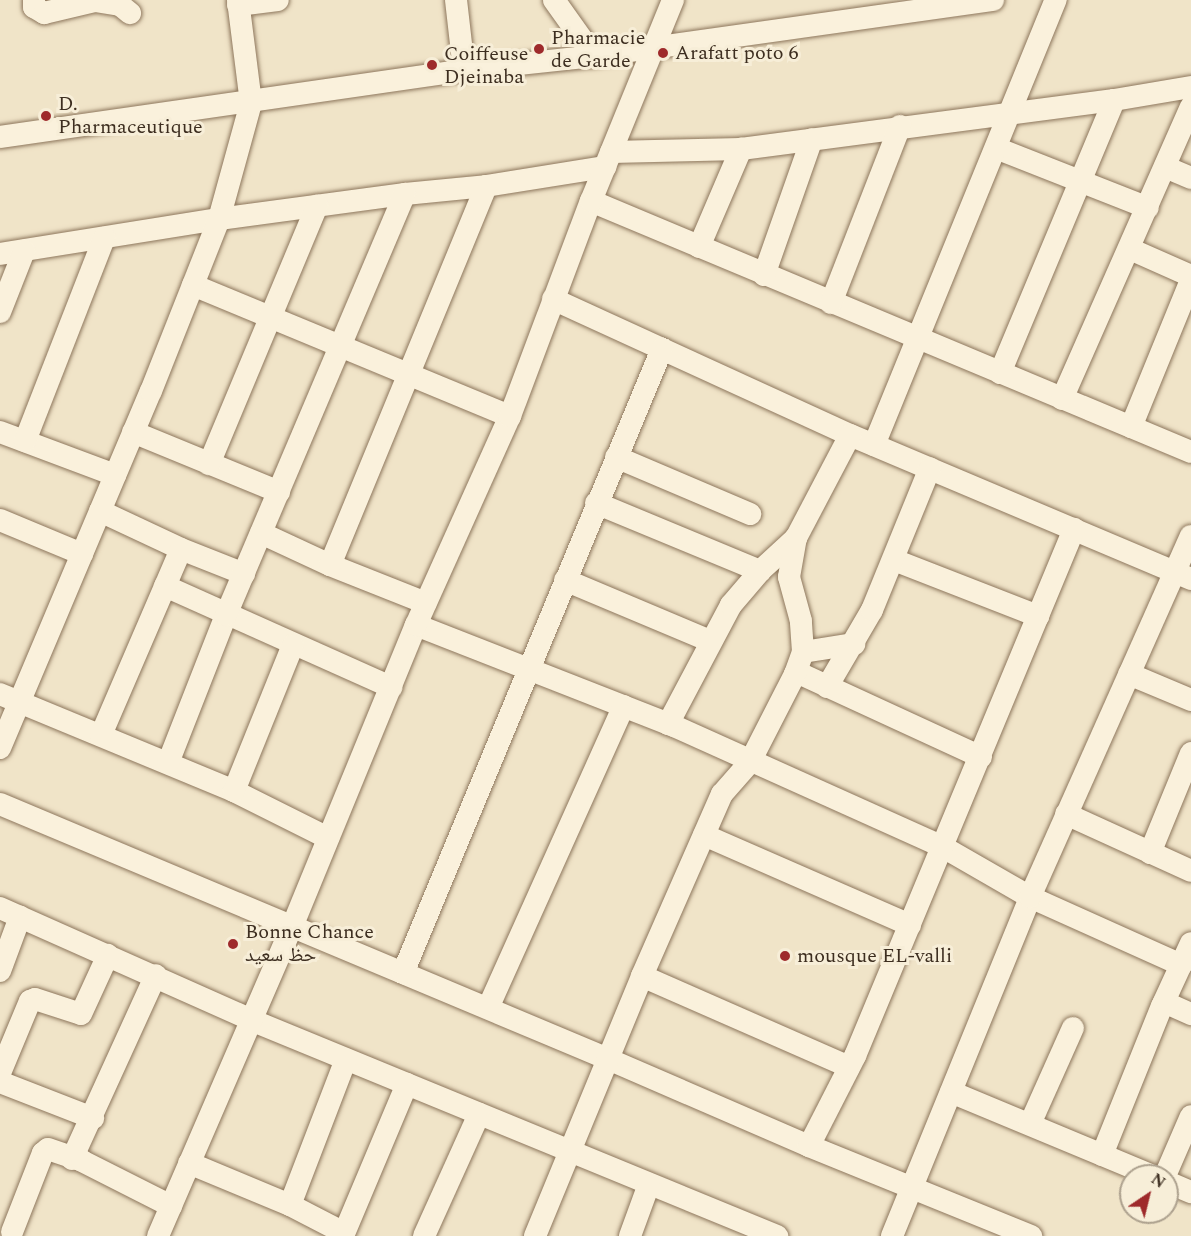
<!DOCTYPE html>
<meta charset="utf-8">
<style>
body{margin:0}
#map{position:relative;width:1191px;height:1236px;overflow:hidden;background:#f0e4c8;font-family:Spectral,"Noto Naskh Arabic",serif}
div>[style]{position:absolute}
.roads{filter:drop-shadow(0 0 2px #8d765c) drop-shadow(0 0 2px #8d765c)}
.minor>*{height:22px;margin:-11px;padding:0 11px;transform-origin:11px;border-radius:11px;background:#faf1dc}
.dots>*{width:16px;height:16px;translate:-50% -50%;box-sizing:border-box;border:3px solid #f7eed8;border-radius:50%}
span{translate:-50% -50%;white-space:nowrap;text-align:center;line-height:1.15;-webkit-text-stroke:6px #f7eed8;paint-order:stroke}
.poi-label{font-size:20px;color:#3d2e20}
.left{translate:0 -50%;text-align:left}
.north{position:absolute;left:1119px;top:1164px;width:60px;height:60px;box-sizing:border-box;background:#f7eed8;border:2px solid #ada18e;border-radius:50%;rotate:35deg;font-size:16px;font-weight:700;line-height:24px;text-align:center;color:#3d2e20}
.north::after{content:'';display:block;margin:auto;width:21px;height:27px;background:#9e2a2b;clip-path:polygon(50% 0,100% 100%,50% 72%,0 100%)}
</style>
<div id="map">
<div class="roads">
<div class="minor">
<div style="left:34px;top:0;width:7px;rotate:90deg"></div>
<div style="left:34px;top:7px;width:12px;rotate:31deg"></div>
<div style="left:44px;top:13px;width:52px;rotate:-13.2deg"></div>
<div style="left:95px;top:1px;width:25px;rotate:9deg"></div>
<div style="left:120px;top:5px;width:13px;rotate:39deg"></div>
<div style="left:456px;top:0;width:70px;rotate:83.5deg"></div>
<div style="left:554px;top:0;width:69px;rotate:54.5deg"></div>
<div style="left:238px;top:5px;width:40px;rotate:-7.1deg"></div>
<div style="left:0;top:137px;width:469px;rotate:-8.2deg"></div>
<div style="left:464px;top:70px;width:131px;rotate:-6.1deg"></div>
<div style="left:594px;top:56px;width:403px;rotate:-8deg"></div>
<div style="left:996px;top:148px;width:163px;rotate:21.5deg"></div>
<div style="left:611px;top:152px;width:130px;rotate:-1.3deg"></div>
<div style="left:741px;top:149px;width:376px;rotate:-7.5deg"></div>
<div style="left:1114px;top:100px;width:78px;rotate:-9.6deg"></div>
<div style="left:1165px;top:167px;width:28px;rotate:23deg"></div>
<div style="left:591px;top:201px;width:650px;rotate:22.7deg"></div>
<div style="left:699px;top:247px;width:107px;rotate:-66.8deg"></div>
<div style="left:1130px;top:249px;width:67px;rotate:23.9deg"></div>
<div style="left:0;top:254px;width:222px;rotate:-9.1deg"></div>
<div style="left:219px;top:219px;width:188px;rotate:-7.7deg"></div>
<div style="left:405px;top:194px;width:81px;rotate:-5.6deg"></div>
<div style="left:486px;top:186px;width:121px;rotate:-9.1deg"></div>
<div style="left:764px;top:275px;width:144px;rotate:-70.6deg"></div>
<div style="left:193px;top:285px;width:343px;rotate:22.5deg"></div>
<div style="left:553px;top:299px;width:327px;rotate:24.6deg"></div>
<div style="left:850px;top:435px;width:370px;rotate:22.9deg"></div>
<div style="left:831px;top:303px;width:190px;rotate:-68.7deg"></div>
<div style="left:0;top:312px;width:66px;rotate:-68.5deg"></div>
<div style="left:1000px;top:373px;width:296px;rotate:-67.3deg"></div>
<div style="left:1062px;top:399px;width:319px;rotate:-66.2deg"></div>
<div style="left:1131px;top:427px;width:159px;rotate:-67.8deg"></div>
<div style="left:0;top:432px;width:123px;rotate:20.5deg"></div>
<div style="left:133px;top:432px;width:158px;rotate:22.3deg"></div>
<div style="left:25px;top:441px;width:218px;rotate:-68.7deg"></div>
<div style="left:874px;top:445px;width:481px;rotate:-67.8deg"></div>
<div style="left:616px;top:457px;width:146px;rotate:23deg"></div>
<div style="left:209px;top:464px;width:280px;rotate:-67.3deg"></div>
<div style="left:596px;top:503px;width:178px;rotate:22.5deg"></div>
<div style="left:100px;top:511px;width:89px;rotate:25.1deg"></div>
<div style="left:181px;top:549px;width:68px;rotate:21.6deg"></div>
<div style="left:0;top:520px;width:89px;rotate:22.5deg"></div>
<div style="left:261px;top:533px;width:76px;rotate:24.9deg"></div>
<div style="left:330px;top:565px;width:103px;rotate:21.6deg"></div>
<div style="left:894px;top:560px;width:155px;rotate:21.3deg"></div>
<div style="left:330px;top:565px;width:410px;rotate:-67.6deg"></div>
<div style="left:565px;top:580px;width:157px;rotate:22.8deg"></div>
<div style="left:165px;top:586px;width:248px;rotate:24.1deg"></div>
<div style="left:416px;top:625px;width:277px;rotate:21.4deg"></div>
<div style="left:674px;top:726px;width:295px;rotate:24.2deg"></div>
<div style="left:943px;top:847px;width:100px;rotate:29.9deg"></div>
<div style="left:1030px;top:897px;width:166px;rotate:24.2deg"></div>
<div style="left:803px;top:652px;width:52px;rotate:-8.9deg"></div>
<div style="left:795px;top:674px;width:8px;rotate:7deg"></div>
<div style="left:803px;top:675px;width:196px;rotate:24.7deg"></div>
<div style="left:1129px;top:674px;width:67px;rotate:22.8deg"></div>
<div style="left:827px;top:687px;width:89px;rotate:-59.7deg"></div>
<div style="left:872px;top:610px;width:153px;rotate:-67.8deg"></div>
<div style="left:0;top:694px;width:253px;rotate:22.5deg"></div>
<div style="left:234px;top:791px;width:105px;rotate:26.6deg"></div>
<div style="left:668px;top:724px;width:135px;rotate:-62.1deg"></div>
<div style="left:731px;top:605px;width:45px;rotate:-49.5deg"></div>
<div style="left:760px;top:571px;width:49px;rotate:-42.5deg"></div>
<div style="left:796px;top:538px;width:116px;rotate:-62.3deg"></div>
<div style="left:101px;top:735px;width:202px;rotate:-66.7deg"></div>
<div style="left:0;top:748px;width:388px;rotate:-67.1deg"></div>
<div style="left:151px;top:391px;width:185px;rotate:-68.4deg"></div>
<div style="left:219px;top:219px;width:120px;rotate:-74.6deg"></div>
<div style="left:251px;top:103px;width:104px;rotate:-97.2deg"></div>
<div style="left:168px;top:763px;width:159px;rotate:-68.6deg"></div>
<div style="left:226px;top:615px;width:457px;rotate:-67deg"></div>
<div style="left:234px;top:791px;width:157px;rotate:-68deg"></div>
<div style="left:0;top:804px;width:659px;rotate:22.75deg"></div>
<div style="left:608px;top:1059px;width:219px;rotate:23.4deg"></div>
<div style="left:809px;top:1146px;width:240px;rotate:22.1deg"></div>
<div style="left:1066px;top:814px;width:137px;rotate:24.5deg"></div>
<div style="left:704px;top:835px;width:225px;rotate:23.6deg"></div>
<div style="left:1150px;top:853px;width:108px;rotate:-67.7deg"></div>
<div style="left:0;top:908px;width:275px;rotate:24deg"></div>
<div style="left:251px;top:1020px;width:569px;rotate:22.33deg"></div>
<div style="left:0;top:971px;width:58px;rotate:-69.7deg"></div>
<div style="left:403px;top:973px;width:676px;rotate:-67.46deg"></div>
<div style="left:642px;top:976px;width:226px;rotate:23.7deg"></div>
<div style="left:1164px;top:1002px;width:30px;rotate:24deg"></div>
<div style="left:488px;top:1008px;width:331px;rotate:-65.8deg"></div>
<div style="left:0;top:1073px;width:78px;rotate:-67.4deg"></div>
<div style="left:30px;top:1001px;width:5px;rotate:-22deg"></div>
<div style="left:35px;top:999px;width:48px;rotate:18.1deg"></div>
<div style="left:81px;top:1014px;width:65px;rotate:-65.4deg"></div>
<div style="left:0;top:1082px;width:100px;rotate:21.2deg"></div>
<div style="left:951px;top:1092px;width:219px;rotate:22.6deg"></div>
<div style="left:1030px;top:1124px;width:105px;rotate:-65.9deg"></div>
<div style="left:809px;top:1146px;width:101px;rotate:-62.9deg"></div>
<div style="left:855px;top:1056px;width:571px;rotate:-67.43deg"></div>
<div style="left:1102px;top:1155px;width:161px;rotate:-68.1deg"></div>
<div style="left:1162px;top:1006px;width:69px;rotate:-65.3deg"></div>
<div style="left:72px;top:1159px;width:202px;rotate:-65.5deg"></div>
<div style="left:189px;top:1163px;width:109px;rotate:22.6deg"></div>
<div style="left:290px;top:1205px;width:61px;rotate:27.4deg"></div>
<div style="left:1165px;top:1176px;width:65px;rotate:-66.6deg"></div>
<div style="left:1167px;top:1182px;width:26px;rotate:23deg"></div>
<div style="left:290px;top:1205px;width:156px;rotate:-69deg"></div>
<div style="left:12px;top:1232px;width:85px;rotate:-68.6deg"></div>
<div style="left:43px;top:1153px;width:6px;rotate:-39deg"></div>
<div style="left:48px;top:1149px;width:36px;rotate:19deg"></div>
<div style="left:82px;top:1161px;width:100px;rotate:26.8deg"></div>
<div style="left:158px;top:1236px;width:337px;rotate:-66.6deg"></div>
<div style="left:292px;top:927px;width:326px;rotate:-67.7deg"></div>
<div style="left:416px;top:625px;width:229px;rotate:-65.8deg"></div>
<div style="left:510px;top:416px;width:230px;rotate:-69.4deg"></div>
<div style="left:591px;top:201px;width:217px;rotate:-67.8deg"></div>
<div style="left:343px;top:1236px;width:165px;rotate:-67.2deg"></div>
<div style="left:424px;top:1236px;width:134px;rotate:-65.7deg"></div>
<div style="left:535px;top:1236px;width:281px;rotate:-67.6deg"></div>
<div style="left:642px;top:976px;width:199px;rotate:-66.3deg"></div>
<div style="left:722px;top:794px;width:43px;rotate:-48.8deg"></div>
<div style="left:750px;top:762px;width:99px;rotate:-62.9deg"></div>
<div style="left:795px;top:674px;width:23px;rotate:-70deg"></div>
<div style="left:803px;top:652px;width:31px;rotate:-94deg"></div>
<div style="left:801px;top:621px;width:46px;rotate:-105.3deg"></div>
<div style="left:789px;top:577px;width:40px;rotate:-80deg"></div>
<div style="left:630px;top:1236px;width:55px;rotate:-69.9deg"></div>
<div style="left:892px;top:1236px;width:366px;rotate:-67.8deg"></div>
<div style="left:1030px;top:897px;width:395px;rotate:-66deg"></div>
</div>
</div>
<div class="dots">
<div style="left:539px;top:49px;background:#9e2a2b"></div>
<div style="left:663px;top:53px;background:#9e2a2b"></div>
<div style="left:432px;top:65px;background:#9e2a2b"></div>
<div style="left:46px;top:116px;background:#9e2a2b"></div>
<div style="left:233px;top:944px;background:#9e2a2b"></div>
<div style="left:785px;top:956px;background:#9e2a2b"></div>
</div>
<div class="poi-label">
<span class="left" style="left:551px;top:50px">Pharmacie<br>de Garde</span>
<span class="left" style="left:675px;top:53px">Arafatt poto 6</span>
<span class="left" style="left:444px;top:66px">Coiffeuse<br>Djeinaba</span>
<span class="left" style="left:58px;top:116px">D.<br>Pharmaceutique</span>
<span class="left" style="left:245px;top:944px">Bonne Chance<br>حظ سعيد</span>
<span class="left" style="left:797px;top:956px">mousque EL-valli</span>
</div>
<div class="north">N</div>
</div>
